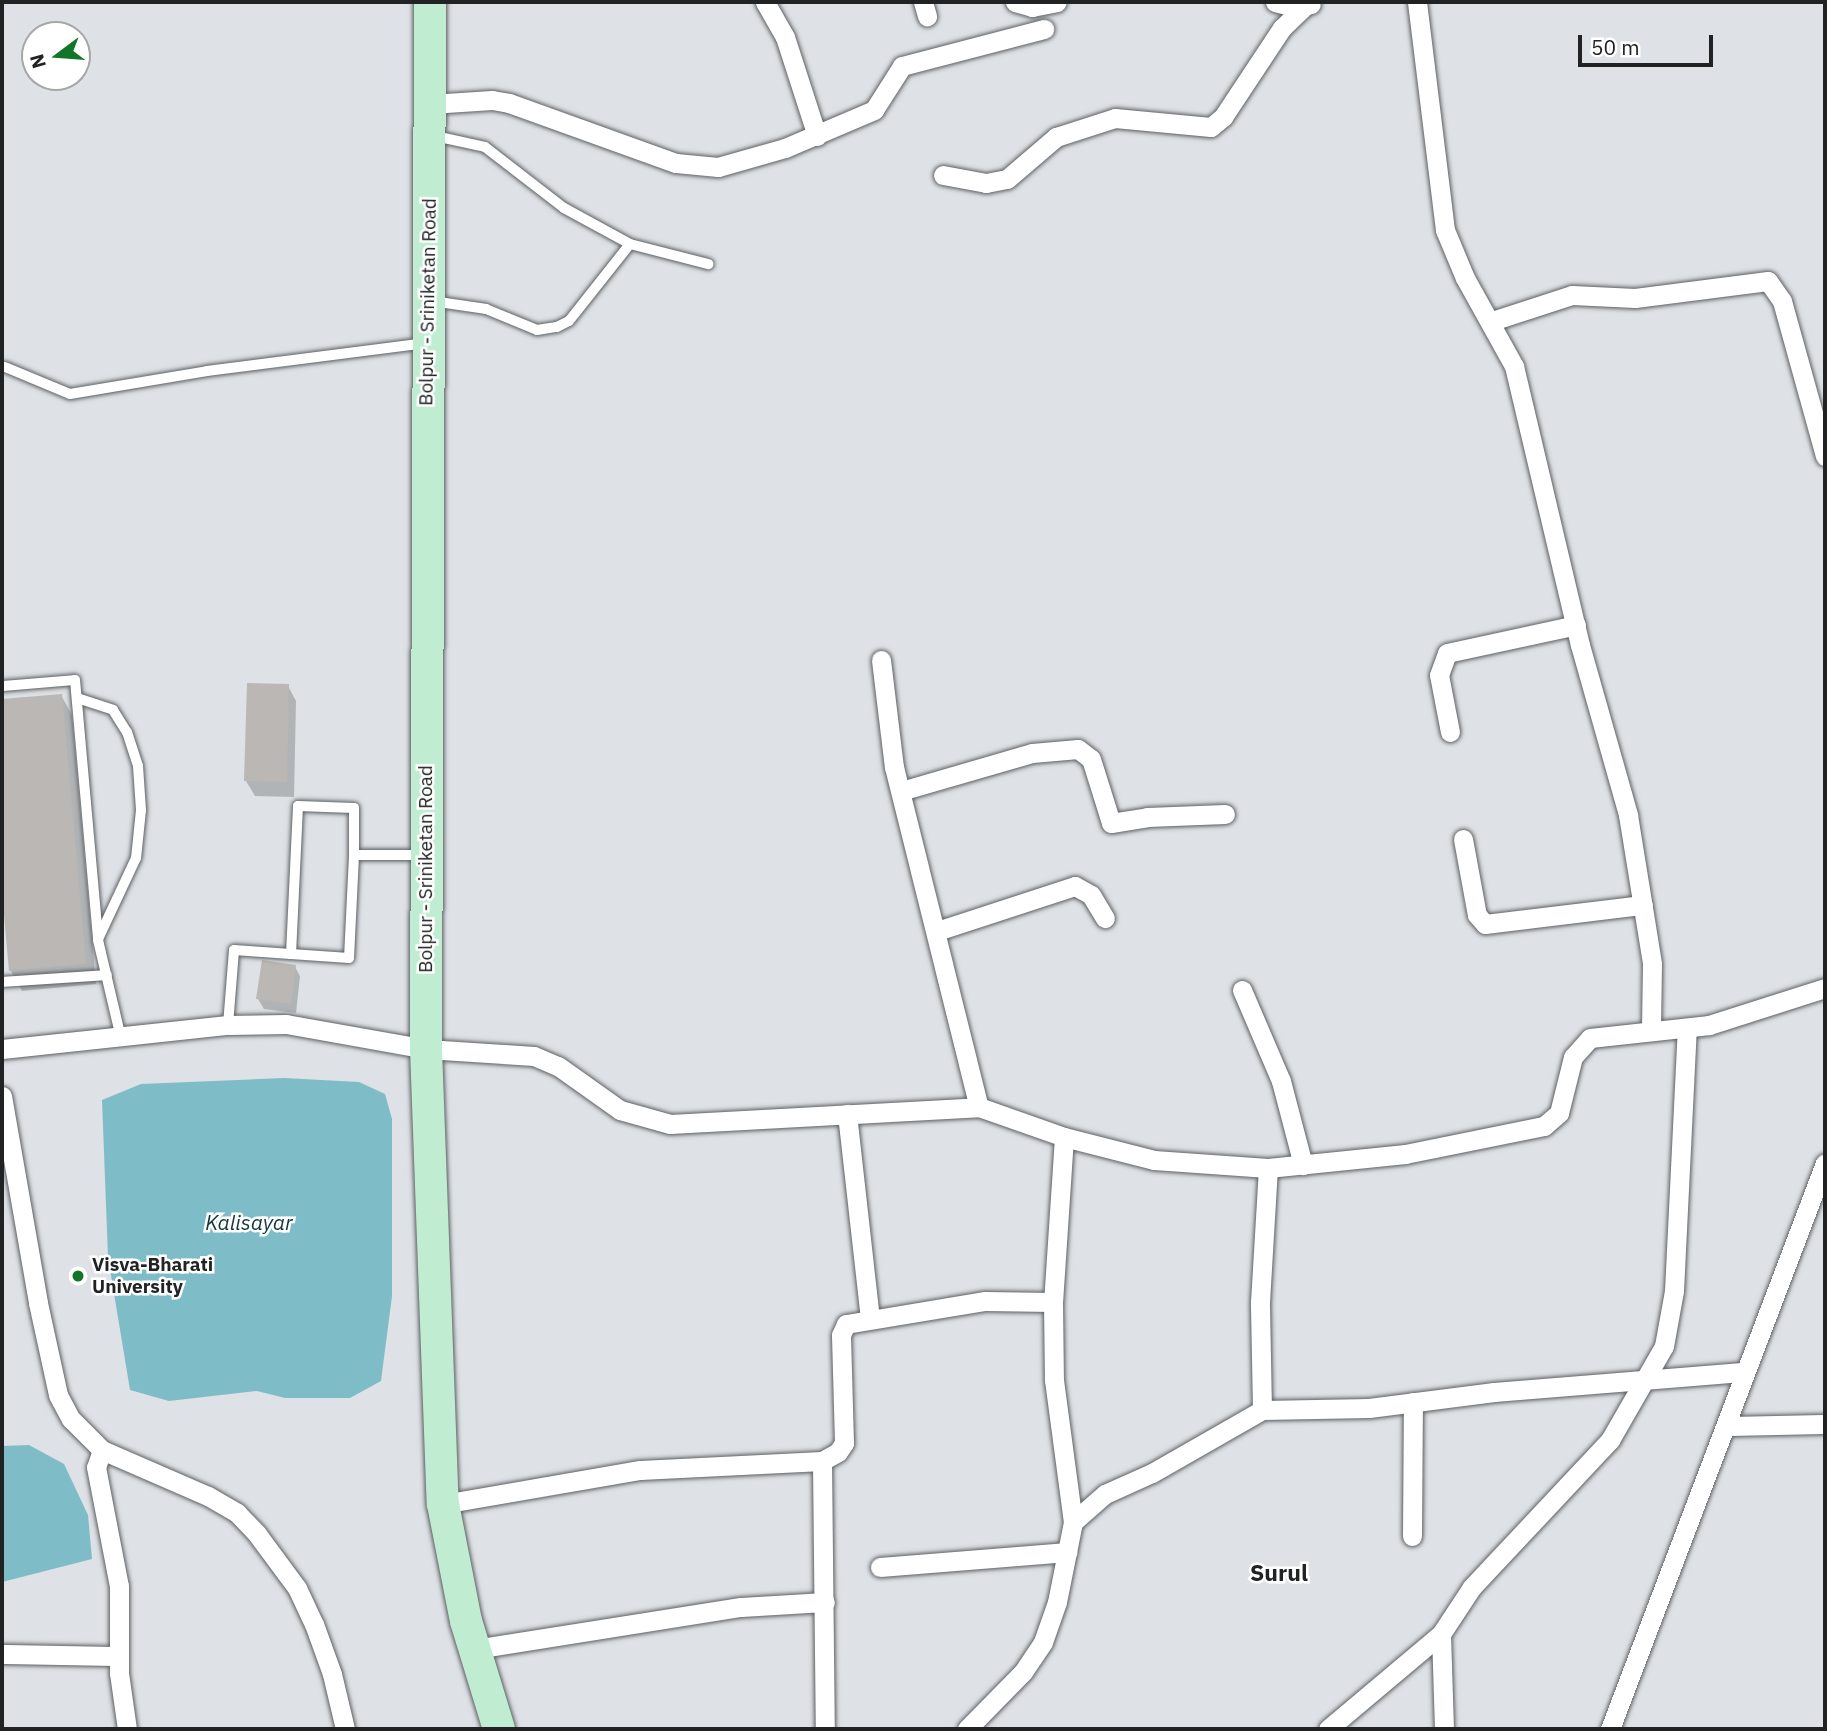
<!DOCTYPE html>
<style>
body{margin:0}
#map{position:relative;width:1827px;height:1731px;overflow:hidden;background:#dee1e5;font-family:"IBM Plex Sans",sans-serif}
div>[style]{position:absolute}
.water>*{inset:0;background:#7ebdc7}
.shadow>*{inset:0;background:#0003}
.building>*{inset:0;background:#bab7b4}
.roads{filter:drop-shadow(0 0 2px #5d6063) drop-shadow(0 0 2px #5d6063)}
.lane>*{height:10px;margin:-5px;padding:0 5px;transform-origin:5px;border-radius:5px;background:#fff}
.street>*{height:19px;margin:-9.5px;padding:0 9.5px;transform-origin:9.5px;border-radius:9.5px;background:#fff}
.primary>*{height:32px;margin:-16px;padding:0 16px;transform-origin:16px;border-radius:16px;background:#c0edd1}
.dots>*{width:19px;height:19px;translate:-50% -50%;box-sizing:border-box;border:4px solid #fff;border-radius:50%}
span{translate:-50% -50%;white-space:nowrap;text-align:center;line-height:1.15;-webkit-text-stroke:5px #fff;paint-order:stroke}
.street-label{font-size:19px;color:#212223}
.poi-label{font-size:19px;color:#212223;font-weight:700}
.left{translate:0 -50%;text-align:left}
.water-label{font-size:21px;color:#16363b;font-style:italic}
.quarter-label{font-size:23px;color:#212223;font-weight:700}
.frame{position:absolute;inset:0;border:4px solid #212223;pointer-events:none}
.north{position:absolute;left:21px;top:21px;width:70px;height:70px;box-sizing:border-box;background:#fff;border:2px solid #a6a7a7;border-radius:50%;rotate:254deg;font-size:19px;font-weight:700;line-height:28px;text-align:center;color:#212223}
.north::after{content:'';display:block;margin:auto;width:24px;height:32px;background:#127628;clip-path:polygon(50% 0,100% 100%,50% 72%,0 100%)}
.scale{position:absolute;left:1578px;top:35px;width:135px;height:32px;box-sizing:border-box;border:4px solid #212223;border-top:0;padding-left:9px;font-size:21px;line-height:24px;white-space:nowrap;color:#212223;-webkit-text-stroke:5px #fff;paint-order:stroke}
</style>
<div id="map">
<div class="water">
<div style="clip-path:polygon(284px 1078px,359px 1082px,385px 1094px,392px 1119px,392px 1296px,381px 1381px,350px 1398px,285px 1398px,257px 1391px,169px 1401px,130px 1390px,108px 1257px,102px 1100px,141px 1084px)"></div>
<div style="clip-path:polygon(29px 1445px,64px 1464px,88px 1515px,92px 1559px,2px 1582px,2px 1446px)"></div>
</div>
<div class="shadow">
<div style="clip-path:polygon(288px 686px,296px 701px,294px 797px,255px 796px,246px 781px)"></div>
<div style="clip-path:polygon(61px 695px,72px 715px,96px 984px,22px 991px,11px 971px,2px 873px,2px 701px)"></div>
<div style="clip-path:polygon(295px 967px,300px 976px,296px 1013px,264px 1009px,258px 999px)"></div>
</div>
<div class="building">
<div style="clip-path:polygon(247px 683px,289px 684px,287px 782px,244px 781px)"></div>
<div style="clip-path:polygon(62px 694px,86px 964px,9px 971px,2px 892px,2px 699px)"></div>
<div style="clip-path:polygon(262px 960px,296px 965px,291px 1004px,256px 999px)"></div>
</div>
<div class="roads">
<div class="lane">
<div style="left:435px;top:136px;width:51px;rotate:12.4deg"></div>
<div style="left:485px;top:147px;width:100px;rotate:37.7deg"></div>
<div style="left:564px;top:208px;width:75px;rotate:28.6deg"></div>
<div style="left:630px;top:244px;width:81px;rotate:14.4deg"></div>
<div style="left:432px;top:301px;width:55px;rotate:8.4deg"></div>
<div style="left:486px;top:309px;width:55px;rotate:22.4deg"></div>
<div style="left:537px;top:330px;width:20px;rotate:-9deg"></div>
<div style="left:557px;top:327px;width:13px;rotate:-27deg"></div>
<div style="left:569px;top:321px;width:98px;rotate:-51.6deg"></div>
<div style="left:5px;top:367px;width:70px;rotate:22.6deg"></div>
<div style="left:70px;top:394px;width:139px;rotate:-9.5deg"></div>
<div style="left:207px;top:371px;width:221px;rotate:-7.3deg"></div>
<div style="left:2px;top:686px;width:73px;rotate:-4.7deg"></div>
<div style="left:75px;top:680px;width:261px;rotate:84.9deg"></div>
<div style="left:98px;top:940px;width:101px;rotate:76.8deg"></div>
<div style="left:77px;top:698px;width:38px;rotate:18deg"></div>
<div style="left:113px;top:710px;width:26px;rotate:58deg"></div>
<div style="left:127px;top:732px;width:36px;rotate:72deg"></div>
<div style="left:138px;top:766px;width:44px;rotate:86.1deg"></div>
<div style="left:141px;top:810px;width:48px;rotate:95.9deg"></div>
<div style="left:136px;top:858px;width:89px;rotate:115.1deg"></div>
<div style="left:354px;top:855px;width:47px;rotate:-90deg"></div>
<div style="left:354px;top:808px;width:56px;rotate:-178deg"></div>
<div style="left:298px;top:806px;width:148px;rotate:92.7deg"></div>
<div style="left:291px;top:954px;width:58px;rotate:3.9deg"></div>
<div style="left:349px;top:958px;width:103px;rotate:-87.2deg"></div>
<div style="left:354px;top:855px;width:68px"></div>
<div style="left:2px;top:982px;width:105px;rotate:-3.8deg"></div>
<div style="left:228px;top:1025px;width:75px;rotate:-85.4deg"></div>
<div style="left:234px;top:950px;width:57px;rotate:4deg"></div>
</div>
<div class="street">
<div style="left:765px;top:2px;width:40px;rotate:60.3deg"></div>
<div style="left:785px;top:37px;width:104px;rotate:72.1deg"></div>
<div style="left:923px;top:2px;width:15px;rotate:74deg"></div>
<div style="left:1015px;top:2px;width:18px;rotate:16deg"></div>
<div style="left:1032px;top:7px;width:25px;rotate:-11deg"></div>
<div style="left:1275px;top:2px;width:20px;rotate:15deg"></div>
<div style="left:1294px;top:7px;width:17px;rotate:-10deg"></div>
<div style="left:1417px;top:2px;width:230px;rotate:83deg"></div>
<div style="left:1445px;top:230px;width:52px;rotate:67.4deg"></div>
<div style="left:1465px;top:278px;width:101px;rotate:60.9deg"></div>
<div style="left:1514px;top:366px;width:287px;rotate:76.7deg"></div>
<div style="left:1580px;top:645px;width:177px;rotate:74.2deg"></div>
<div style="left:1628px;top:815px;width:151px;rotate:80.8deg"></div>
<div style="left:1652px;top:964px;width:65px;rotate:90.9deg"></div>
<div style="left:430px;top:104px;width:62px;rotate:-3.7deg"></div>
<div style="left:492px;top:100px;width:17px;rotate:10deg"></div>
<div style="left:509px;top:103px;width:177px;rotate:19.8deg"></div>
<div style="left:676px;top:163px;width:42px;rotate:5.4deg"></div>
<div style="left:718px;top:167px;width:70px;rotate:-15.8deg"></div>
<div style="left:785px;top:148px;width:97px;rotate:-23.1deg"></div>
<div style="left:874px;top:110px;width:52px;rotate:-57.5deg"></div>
<div style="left:902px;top:66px;width:147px;rotate:-14.6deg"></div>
<div style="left:943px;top:175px;width:44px;rotate:10.5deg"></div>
<div style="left:986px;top:183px;width:21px;rotate:-11deg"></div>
<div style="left:1007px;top:179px;width:65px;rotate:-40.6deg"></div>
<div style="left:1056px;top:137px;width:62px;rotate:-17.9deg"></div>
<div style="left:1115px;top:118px;width:96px;rotate:5.4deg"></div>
<div style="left:1211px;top:127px;width:16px;rotate:-40deg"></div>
<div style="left:1223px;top:117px;width:107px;rotate:-56.5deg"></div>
<div style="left:1282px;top:28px;width:30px;rotate:-44deg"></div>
<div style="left:1492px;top:321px;width:84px;rotate:-18deg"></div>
<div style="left:1572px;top:295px;width:63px;rotate:2.7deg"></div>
<div style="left:1635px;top:298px;width:134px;rotate:-7.3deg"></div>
<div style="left:1768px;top:281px;width:24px;rotate:55deg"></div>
<div style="left:1782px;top:301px;width:161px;rotate:74.5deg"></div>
<div style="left:881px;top:660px;width:108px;rotate:83.1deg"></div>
<div style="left:894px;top:767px;width:350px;rotate:76deg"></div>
<div style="left:1450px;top:732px;width:58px;rotate:-100.9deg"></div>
<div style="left:1439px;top:675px;width:23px;rotate:-70deg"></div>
<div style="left:1447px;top:653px;width:132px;rotate:-12.2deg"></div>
<div style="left:901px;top:791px;width:136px;rotate:-16.2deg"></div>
<div style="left:1032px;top:753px;width:46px;rotate:-5deg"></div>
<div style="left:1078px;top:749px;width:16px;rotate:38deg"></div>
<div style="left:1091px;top:759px;width:67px;rotate:72.6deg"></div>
<div style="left:1111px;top:823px;width:36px;rotate:-9deg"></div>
<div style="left:1147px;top:817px;width:78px;rotate:-2.2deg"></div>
<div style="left:1463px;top:839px;width:77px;rotate:79.6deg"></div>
<div style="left:1477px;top:915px;width:12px;rotate:48deg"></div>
<div style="left:1485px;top:924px;width:159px;rotate:-6.9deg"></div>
<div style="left:937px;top:931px;width:145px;rotate:-18.1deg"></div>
<div style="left:1075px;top:886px;width:18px;rotate:29deg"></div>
<div style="left:1091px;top:895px;width:27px;rotate:59deg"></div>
<div style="left:1242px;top:990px;width:99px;rotate:66.8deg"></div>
<div style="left:1281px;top:1081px;width:87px;rotate:75.3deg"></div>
<div style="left:2px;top:1049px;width:227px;rotate:-6.1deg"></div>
<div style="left:228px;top:1025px;width:58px;rotate:-1deg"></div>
<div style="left:286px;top:1024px;width:142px;rotate:10.1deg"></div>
<div style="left:426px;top:1049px;width:108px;rotate:3.7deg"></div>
<div style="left:534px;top:1056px;width:26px;rotate:23deg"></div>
<div style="left:558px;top:1066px;width:76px;rotate:35.4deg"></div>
<div style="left:620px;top:1110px;width:52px;rotate:15.6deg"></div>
<div style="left:670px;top:1124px;width:309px;rotate:-3.1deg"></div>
<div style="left:979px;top:1107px;width:90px;rotate:19.4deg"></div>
<div style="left:1064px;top:1137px;width:93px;rotate:14.3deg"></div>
<div style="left:1154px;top:1160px;width:114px;rotate:4deg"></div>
<div style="left:1268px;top:1168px;width:138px;rotate:-5.8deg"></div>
<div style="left:1405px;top:1154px;width:142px;rotate:-11.4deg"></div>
<div style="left:1544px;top:1126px;width:20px;rotate:-41deg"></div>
<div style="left:1559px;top:1113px;width:58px;rotate:-76deg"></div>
<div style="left:1573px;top:1057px;width:25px;rotate:-48deg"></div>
<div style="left:1590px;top:1038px;width:120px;rotate:-6.2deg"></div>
<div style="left:1709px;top:1025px;width:122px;rotate:-17.7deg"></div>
<div style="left:2px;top:1096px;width:210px;rotate:80.1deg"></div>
<div style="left:38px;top:1303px;width:94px;rotate:77.7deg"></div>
<div style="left:58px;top:1395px;width:27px;rotate:62deg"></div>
<div style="left:71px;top:1419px;width:44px;rotate:45deg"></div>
<div style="left:102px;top:1450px;width:116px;rotate:23.5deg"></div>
<div style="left:208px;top:1496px;width:34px;rotate:30deg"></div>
<div style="left:237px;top:1513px;width:29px;rotate:46deg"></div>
<div style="left:257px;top:1534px;width:67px;rotate:53.5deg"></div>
<div style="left:297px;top:1588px;width:40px;rotate:65deg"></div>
<div style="left:314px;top:1624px;width:53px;rotate:70.2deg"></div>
<div style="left:332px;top:1674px;width:57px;rotate:76.7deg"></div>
<div style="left:847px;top:1114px;width:206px;rotate:83.6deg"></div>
<div style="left:1064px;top:1137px;width:165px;rotate:93.8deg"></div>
<div style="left:1053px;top:1302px;width:78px;rotate:89.3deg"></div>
<div style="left:1054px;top:1380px;width:143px;rotate:82.4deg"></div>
<div style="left:1262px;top:1410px;width:108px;rotate:-91.1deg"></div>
<div style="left:1260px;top:1302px;width:134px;rotate:-86.6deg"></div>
<div style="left:1727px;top:1426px;width:98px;rotate:-1.2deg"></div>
<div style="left:102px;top:1450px;width:18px;rotate:109deg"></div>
<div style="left:96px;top:1467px;width:121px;rotate:79.1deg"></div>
<div style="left:119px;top:1586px;width:87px;rotate:90deg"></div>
<div style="left:119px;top:1673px;width:57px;rotate:81.9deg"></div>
<div style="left:822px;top:1461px;width:268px;rotate:89.4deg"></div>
<div style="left:443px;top:1504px;width:200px;rotate:-9.8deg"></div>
<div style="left:640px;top:1470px;width:182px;rotate:-2.8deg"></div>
<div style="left:822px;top:1461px;width:18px;rotate:-29deg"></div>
<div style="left:838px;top:1452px;width:11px;rotate:-56deg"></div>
<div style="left:844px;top:1443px;width:108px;rotate:-91.6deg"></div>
<div style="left:841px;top:1335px;width:12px;rotate:-66deg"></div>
<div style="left:846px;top:1324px;width:141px;rotate:-9.4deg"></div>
<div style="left:985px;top:1301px;width:68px;rotate:0.8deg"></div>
<div style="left:1412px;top:1536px;width:134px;rotate:-89.6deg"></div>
<div style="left:880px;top:1567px;width:188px;rotate:-4.6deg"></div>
<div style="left:475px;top:1649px;width:269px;rotate:-9deg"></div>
<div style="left:741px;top:1607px;width:84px;rotate:-3.4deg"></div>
<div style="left:2px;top:1654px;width:117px;rotate:1deg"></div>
<div style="left:967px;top:1729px;width:80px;rotate:-45.5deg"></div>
<div style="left:1023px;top:1672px;width:36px;rotate:-56deg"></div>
<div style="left:1043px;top:1642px;width:42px;rotate:-70.7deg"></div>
<div style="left:1057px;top:1602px;width:82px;rotate:-78.7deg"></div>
<div style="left:1073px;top:1522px;width:43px;rotate:-41.2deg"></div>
<div style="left:1105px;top:1494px;width:51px;rotate:-24.1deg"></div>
<div style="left:1152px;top:1473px;width:127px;rotate:-29.8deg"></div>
<div style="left:1262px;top:1410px;width:107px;rotate:-1.1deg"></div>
<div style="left:1369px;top:1408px;width:126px;rotate:-7.3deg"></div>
<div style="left:1494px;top:1392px;width:252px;rotate:-4.6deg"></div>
<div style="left:1328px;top:1729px;width:148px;rotate:-40.1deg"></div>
<div style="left:1444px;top:1729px;width:95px;rotate:-91.8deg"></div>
<div style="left:1441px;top:1634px;width:56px;rotate:-56.6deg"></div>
<div style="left:1472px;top:1587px;width:202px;rotate:-46.8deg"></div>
<div style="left:1610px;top:1440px;width:108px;rotate:-60.1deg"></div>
<div style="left:1664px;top:1346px;width:56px;rotate:-79.7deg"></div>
<div style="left:1674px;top:1291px;width:263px;rotate:-87.2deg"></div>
<div style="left:1610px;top:1729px;width:605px;rotate:-69.2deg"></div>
</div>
<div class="primary">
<div style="left:430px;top:2px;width:1047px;rotate:90.22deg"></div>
<div style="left:426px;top:1049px;width:455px;rotate:87.9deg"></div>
<div style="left:443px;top:1504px;width:119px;rotate:78.9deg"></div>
<div style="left:466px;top:1621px;width:113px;rotate:73deg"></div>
</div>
</div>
<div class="dots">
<div style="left:78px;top:1276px;background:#127628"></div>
</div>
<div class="street-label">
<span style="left:428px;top:302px;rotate:-89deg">Bolpur - Sriniketan Road</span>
<span style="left:426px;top:869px;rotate:-90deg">Bolpur - Sriniketan Road</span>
</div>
<div class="poi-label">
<span class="left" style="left:92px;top:1276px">Visva-Bharati<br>University</span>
</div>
<div class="water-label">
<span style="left:249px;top:1222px">Kalisayar</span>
</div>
<div class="quarter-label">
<span style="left:1279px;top:1572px">Surul</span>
</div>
<div class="frame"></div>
<div class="north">N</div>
<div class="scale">50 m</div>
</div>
